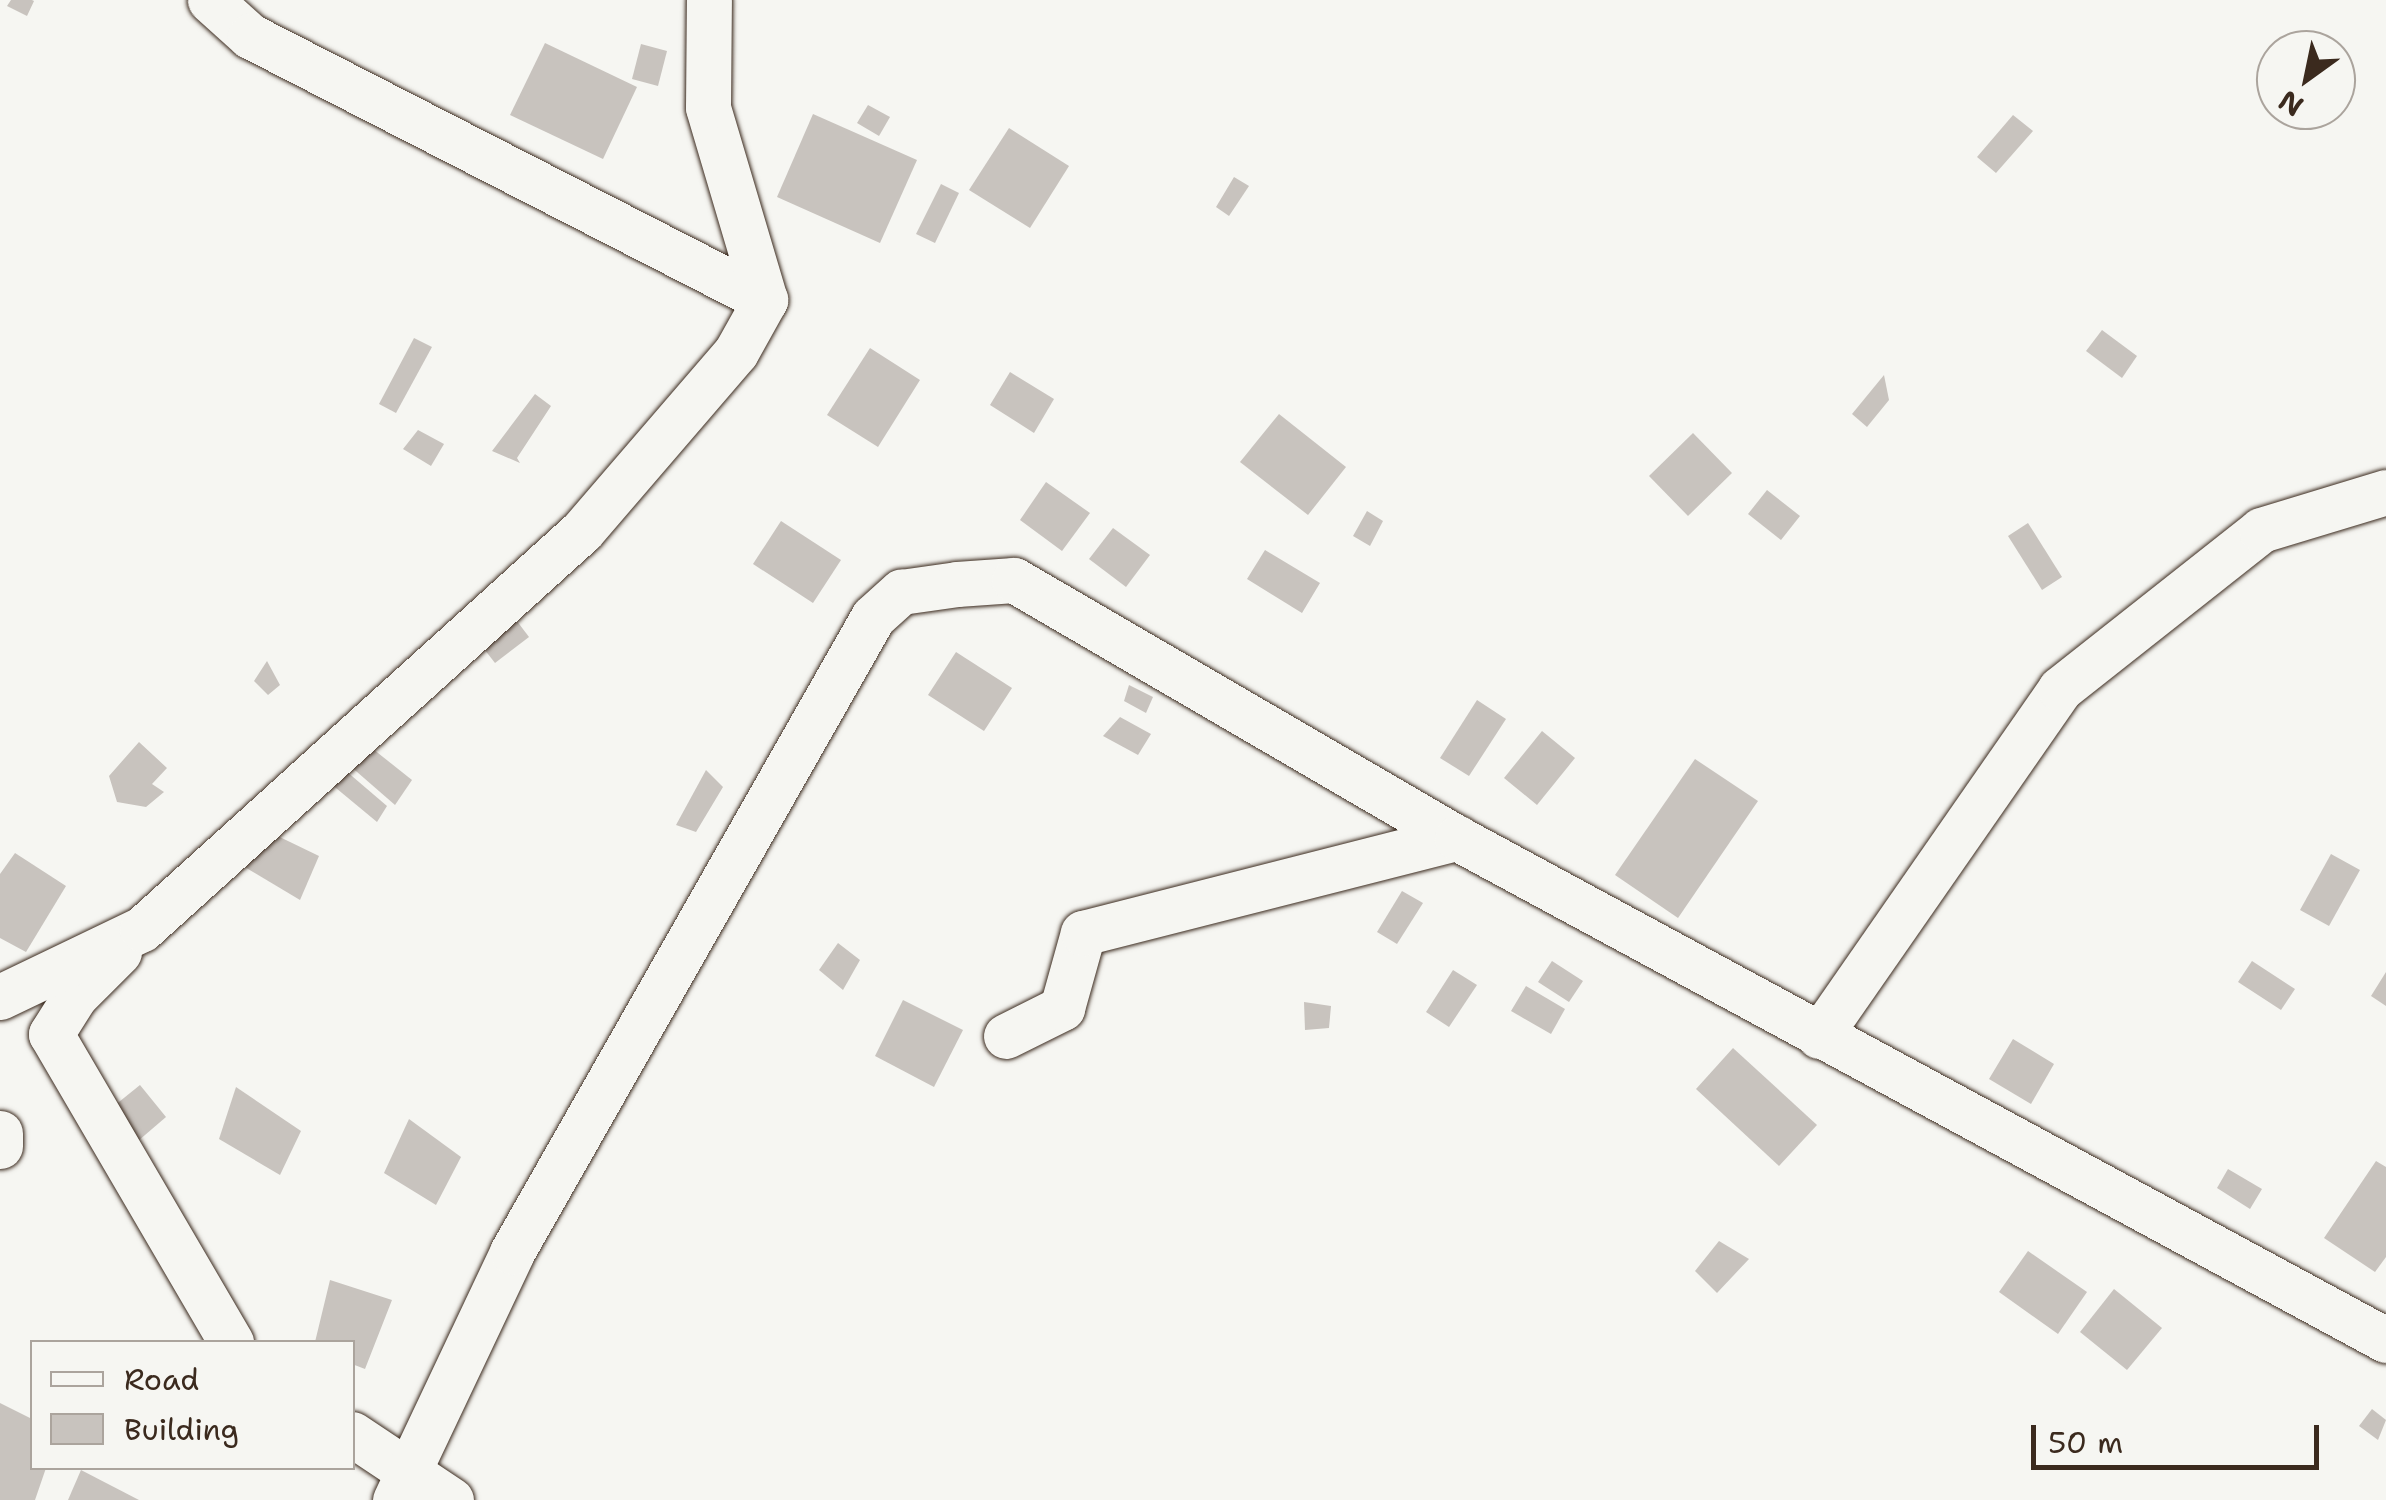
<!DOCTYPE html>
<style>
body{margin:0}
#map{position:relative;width:2386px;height:1500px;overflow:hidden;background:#f6f6f2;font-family:"Shantell Sans",sans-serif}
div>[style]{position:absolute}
.building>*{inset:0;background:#c8c3be}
.roads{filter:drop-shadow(0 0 2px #3b2a1e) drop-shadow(0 0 2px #3b2a1e)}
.minor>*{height:45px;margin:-22.5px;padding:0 22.5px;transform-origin:22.5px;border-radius:22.5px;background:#f6f6f2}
span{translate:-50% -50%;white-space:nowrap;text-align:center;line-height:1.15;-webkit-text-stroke:8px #f6f6f2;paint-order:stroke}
.legend{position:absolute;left:30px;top:1340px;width:325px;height:130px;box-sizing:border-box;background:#f6f6f2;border:2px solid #aba49d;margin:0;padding:12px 18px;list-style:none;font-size:30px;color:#3b2a1e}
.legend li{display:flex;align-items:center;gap:20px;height:50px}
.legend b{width:50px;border:2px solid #aba49d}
.north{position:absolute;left:2256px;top:30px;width:100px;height:100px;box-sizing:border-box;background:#f6f6f2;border:2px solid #aba49d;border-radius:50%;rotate:213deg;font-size:28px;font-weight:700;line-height:40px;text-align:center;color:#3b2a1e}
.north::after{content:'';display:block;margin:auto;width:35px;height:45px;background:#3b2a1e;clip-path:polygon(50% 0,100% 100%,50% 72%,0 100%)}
.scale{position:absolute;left:2031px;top:1425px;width:288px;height:45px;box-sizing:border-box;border:5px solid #3b2a1e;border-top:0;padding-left:12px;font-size:30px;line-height:35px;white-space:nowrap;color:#3b2a1e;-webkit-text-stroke:8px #f6f6f2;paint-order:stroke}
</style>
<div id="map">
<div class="building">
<div style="clip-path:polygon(11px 0,32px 0,34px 1px,27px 16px,7px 6px)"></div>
<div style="clip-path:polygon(545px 43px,637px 87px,603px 159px,510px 115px)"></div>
<div style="clip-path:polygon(641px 44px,667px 51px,658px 86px,632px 79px)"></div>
<div style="clip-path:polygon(868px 105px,890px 117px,879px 136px,857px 123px)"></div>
<div style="clip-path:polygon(813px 114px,917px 160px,880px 243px,777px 197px)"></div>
<div style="clip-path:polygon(2013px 115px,2033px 131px,1996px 173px,1977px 157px)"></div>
<div style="clip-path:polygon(1009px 128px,1069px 166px,1030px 228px,969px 190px)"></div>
<div style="clip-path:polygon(1234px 177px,1249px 186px,1229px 216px,1216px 207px)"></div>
<div style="clip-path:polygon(941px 184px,959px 193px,935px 243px,916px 234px)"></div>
<div style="clip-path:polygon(2102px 330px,2137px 356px,2122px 378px,2086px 351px)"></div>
<div style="clip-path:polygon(414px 338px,432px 347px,396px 413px,379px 404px)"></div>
<div style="clip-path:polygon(870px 348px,920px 380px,878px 447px,827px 415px)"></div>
<div style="clip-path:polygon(1010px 372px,1054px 399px,1034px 433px,990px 405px)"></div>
<div style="clip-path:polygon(1884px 375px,1889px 400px,1867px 427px,1852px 414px)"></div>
<div style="clip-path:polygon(535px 394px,551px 406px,517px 458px,520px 463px,492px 451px)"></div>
<div style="clip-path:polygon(1279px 414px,1346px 467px,1308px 515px,1240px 462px)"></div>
<div style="clip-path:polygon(418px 430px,444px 444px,431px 466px,403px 449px)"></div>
<div style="clip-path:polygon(1693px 433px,1732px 473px,1688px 516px,1649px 476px)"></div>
<div style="clip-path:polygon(1046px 482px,1090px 513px,1062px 551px,1020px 520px)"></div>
<div style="clip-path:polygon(1767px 490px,1800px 516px,1781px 540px,1748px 514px)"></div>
<div style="clip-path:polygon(1367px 511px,1383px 521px,1370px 546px,1353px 536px)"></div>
<div style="clip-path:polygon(781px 521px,841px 560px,813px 603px,753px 564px)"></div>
<div style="clip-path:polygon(2028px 523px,2062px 577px,2042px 590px,2008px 536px)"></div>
<div style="clip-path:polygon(1113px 528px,1150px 555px,1126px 587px,1089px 559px)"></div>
<div style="clip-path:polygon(1265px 550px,1320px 583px,1302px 613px,1247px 579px)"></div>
<div style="clip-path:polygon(501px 600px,529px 637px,495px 663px,467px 627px)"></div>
<div style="clip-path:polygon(956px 652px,1012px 688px,984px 731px,928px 695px)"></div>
<div style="clip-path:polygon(267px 661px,280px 685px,268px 695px,254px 681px)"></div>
<div style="clip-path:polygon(1129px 685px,1153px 697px,1146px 713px,1124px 701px)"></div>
<div style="clip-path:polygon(1477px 700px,1506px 719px,1469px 776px,1440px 758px)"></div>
<div style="clip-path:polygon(1120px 717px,1151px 734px,1138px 755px,1103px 736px)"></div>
<div style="clip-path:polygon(344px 726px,412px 780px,395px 805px,326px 745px)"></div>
<div style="clip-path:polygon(1542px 731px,1575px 758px,1537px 805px,1504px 778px)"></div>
<div style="clip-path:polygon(139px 742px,167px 768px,152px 784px,164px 792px,146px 807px,117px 802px,109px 776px)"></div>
<div style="clip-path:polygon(318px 747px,387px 806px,377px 822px,307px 764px)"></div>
<div style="clip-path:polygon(1695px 759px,1758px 801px,1678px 918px,1615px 875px)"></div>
<div style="clip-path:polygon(706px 770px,723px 787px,696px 832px,676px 825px)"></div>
<div style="clip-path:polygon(259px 827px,319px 856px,300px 900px,243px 866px)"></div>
<div style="clip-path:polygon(15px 853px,66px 886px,26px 952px,0 938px,0 874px)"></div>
<div style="clip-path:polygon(2331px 854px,2360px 870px,2329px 926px,2300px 910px)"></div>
<div style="clip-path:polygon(1402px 891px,1423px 903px,1397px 944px,1377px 932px)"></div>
<div style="clip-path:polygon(838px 943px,860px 960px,843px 990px,819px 970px)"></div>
<div style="clip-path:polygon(1552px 961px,1583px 981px,1569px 1002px,1538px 982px)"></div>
<div style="clip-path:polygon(2252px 961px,2295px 989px,2281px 1010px,2238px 982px)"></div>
<div style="clip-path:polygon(1453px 970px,1477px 985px,1449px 1027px,1426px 1012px)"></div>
<div style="clip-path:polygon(2386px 972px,2386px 1006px,2371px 996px)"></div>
<div style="clip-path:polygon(1526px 986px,1565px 1009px,1551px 1034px,1511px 1011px)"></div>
<div style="clip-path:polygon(903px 1000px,963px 1030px,934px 1087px,875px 1056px)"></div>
<div style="clip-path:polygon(1304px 1002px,1331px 1006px,1329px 1028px,1305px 1030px)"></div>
<div style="clip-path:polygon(2013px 1039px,2054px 1064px,2031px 1104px,1989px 1079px)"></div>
<div style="clip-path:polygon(1733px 1048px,1817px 1125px,1779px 1166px,1696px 1089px)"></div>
<div style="clip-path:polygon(140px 1085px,166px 1117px,131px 1147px,104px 1114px)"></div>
<div style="clip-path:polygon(236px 1087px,301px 1131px,280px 1175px,219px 1139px)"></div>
<div style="clip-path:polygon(409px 1119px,461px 1157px,436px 1205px,384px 1173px)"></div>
<div style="clip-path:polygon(2376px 1161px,2386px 1167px,2386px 1257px,2375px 1272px,2324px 1238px)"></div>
<div style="clip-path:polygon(2228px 1169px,2262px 1189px,2250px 1209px,2217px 1188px)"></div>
<div style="clip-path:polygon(1719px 1241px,1749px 1259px,1717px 1293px,1695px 1271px)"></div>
<div style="clip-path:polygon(2028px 1251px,2087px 1292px,2058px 1334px,1999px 1292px)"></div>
<div style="clip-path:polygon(330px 1280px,392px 1300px,365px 1369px,352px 1364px,352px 1342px,315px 1342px)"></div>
<div style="clip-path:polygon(2114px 1289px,2162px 1328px,2127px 1370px,2080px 1332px)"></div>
<div style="clip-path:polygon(0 1403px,32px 1419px,32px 1468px,46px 1468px,35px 1500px,0 1500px)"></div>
<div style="clip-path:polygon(2372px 1409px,2386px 1420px,2378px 1440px,2359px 1426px)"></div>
<div style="clip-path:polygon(81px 1470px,139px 1500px,68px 1500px)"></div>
</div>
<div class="roads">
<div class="minor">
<div style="left:210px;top:0;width:54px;rotate:42deg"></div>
<div style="left:250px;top:36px;width:579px;rotate:27.14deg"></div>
<div style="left:119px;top:952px;width:62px;rotate:135deg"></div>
<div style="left:75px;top:996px;width:45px;rotate:122.3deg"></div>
<div style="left:51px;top:1034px;width:357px;rotate:59.7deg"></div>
<div style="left:0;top:997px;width:157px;rotate:-25.6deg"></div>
<div style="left:142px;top:929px;width:593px;rotate:-42.13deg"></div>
<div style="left:582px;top:531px;width:236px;rotate:-49.3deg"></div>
<div style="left:736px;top:352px;width:60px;rotate:-60.9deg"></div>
<div style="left:765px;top:300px;width:201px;rotate:-106.5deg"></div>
<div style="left:708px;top:107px;width:107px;rotate:-89.5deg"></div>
<div style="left:1006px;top:1036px;width:63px;rotate:-26.6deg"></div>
<div style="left:1062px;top:1008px;width:78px;rotate:-74.4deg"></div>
<div style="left:1083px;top:933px;width:386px;rotate:-14.3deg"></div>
<div style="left:1819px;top:1036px;width:422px;rotate:-55.2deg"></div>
<div style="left:2060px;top:689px;width:256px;rotate:-38.3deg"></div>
<div style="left:2261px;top:530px;width:131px;rotate:-16.9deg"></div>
<div style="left:0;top:1133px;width:13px;rotate:90deg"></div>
<div style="left:352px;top:1434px;width:119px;rotate:33.7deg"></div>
<div style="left:395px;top:1500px;width:274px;rotate:-64.7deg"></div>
<div style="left:512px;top:1252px;width:730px;rotate:-60.38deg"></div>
<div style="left:873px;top:617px;width:38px;rotate:-42deg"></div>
<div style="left:901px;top:592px;width:57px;rotate:-8.1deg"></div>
<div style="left:957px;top:584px;width:57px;rotate:-4deg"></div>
<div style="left:1014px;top:580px;width:513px;rotate:30.22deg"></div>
<div style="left:1457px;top:838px;width:1056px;rotate:28.39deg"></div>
</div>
</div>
<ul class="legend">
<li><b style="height:12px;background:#f6f6f2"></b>Road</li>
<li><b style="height:28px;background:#c8c3be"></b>Building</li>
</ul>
<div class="north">N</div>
<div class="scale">50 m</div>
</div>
